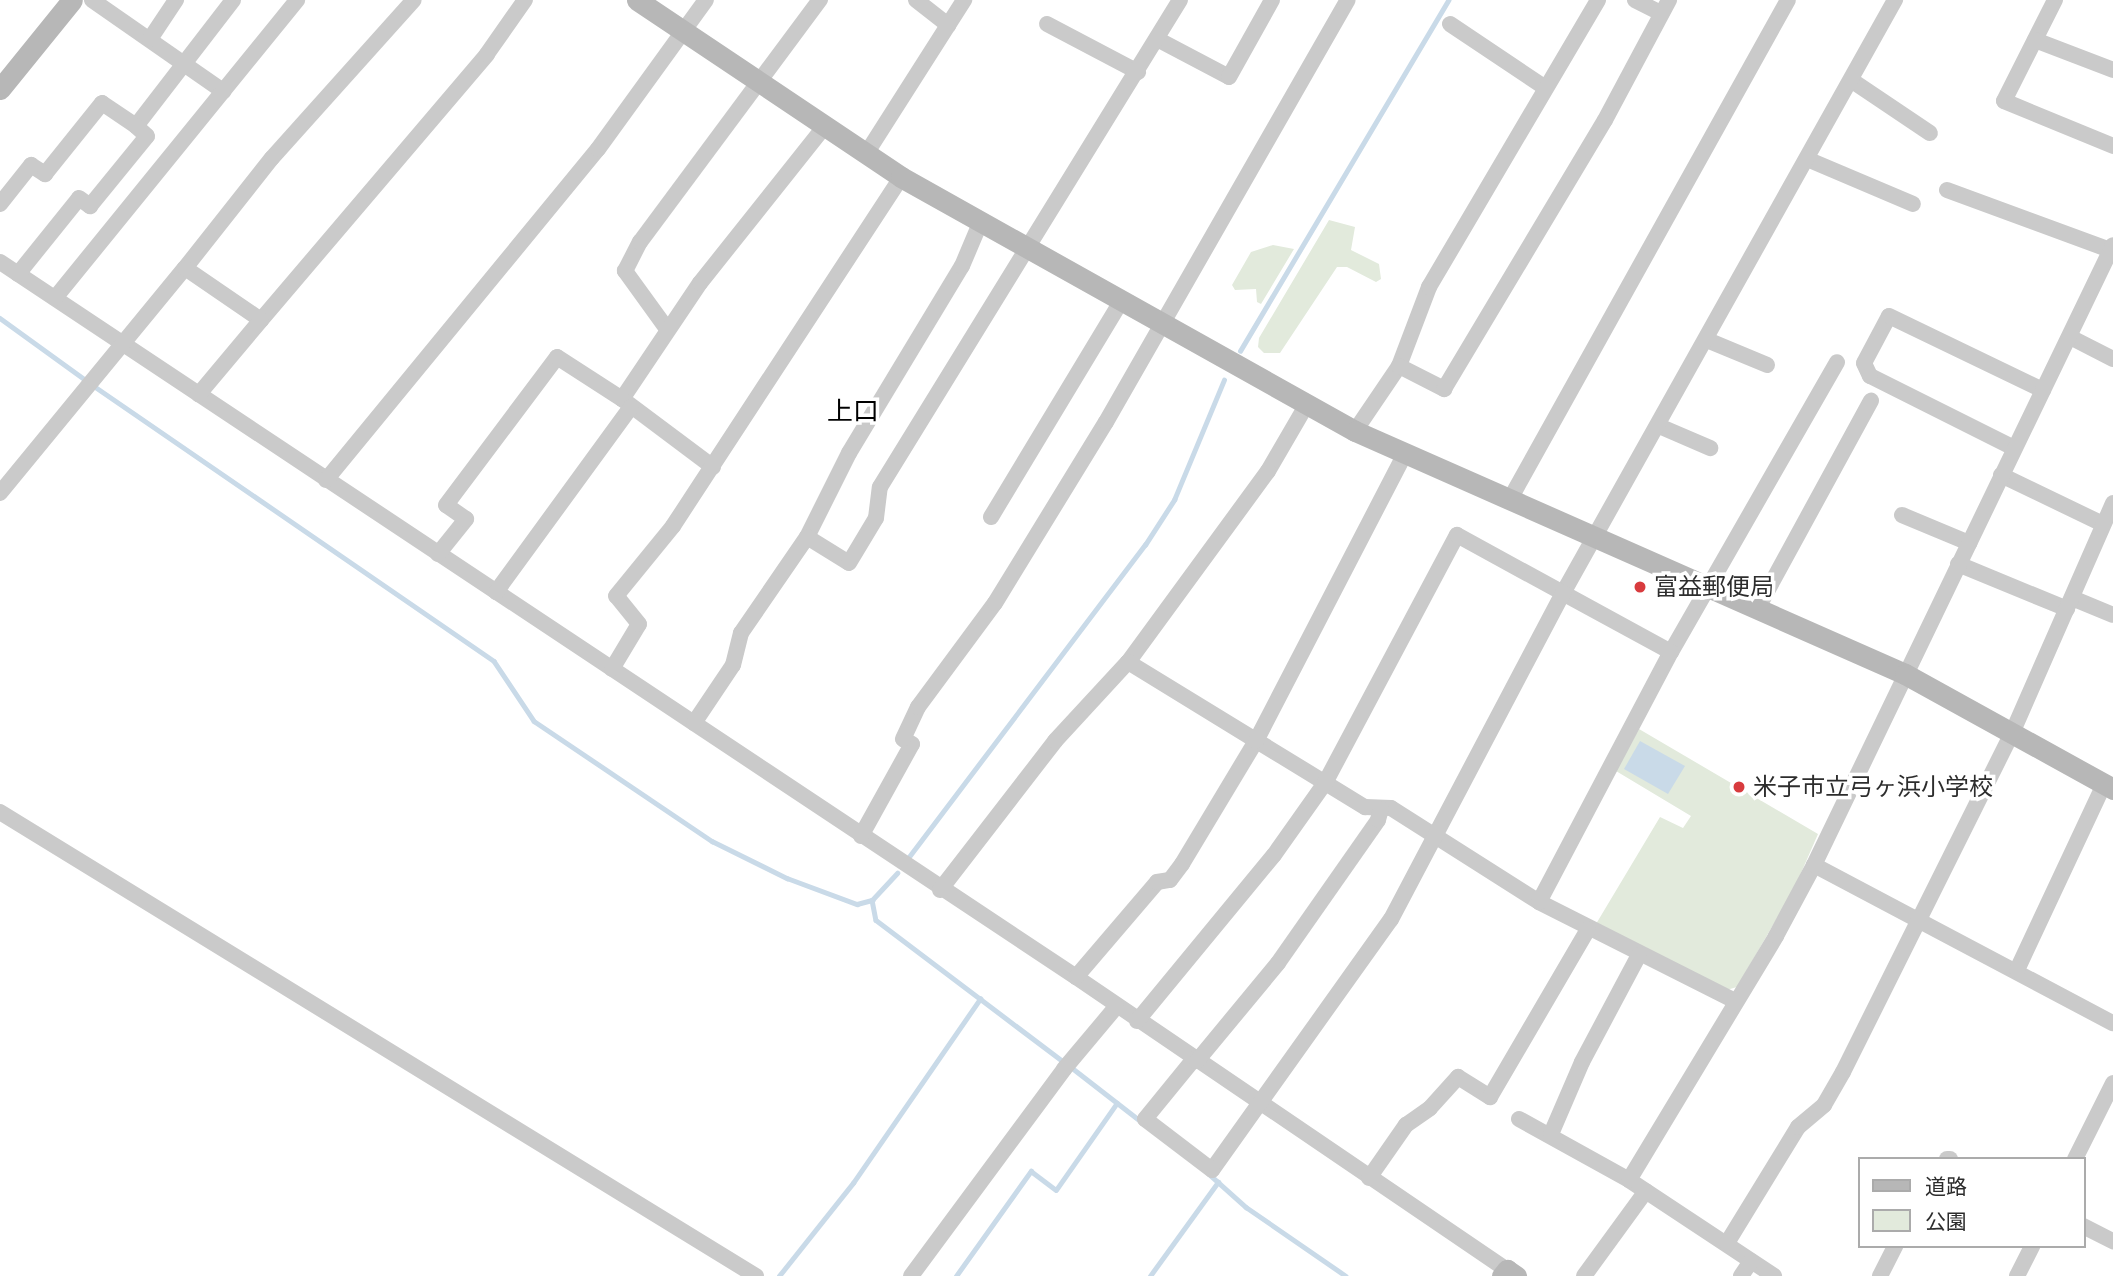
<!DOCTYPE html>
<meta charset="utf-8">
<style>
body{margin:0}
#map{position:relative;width:2113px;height:1276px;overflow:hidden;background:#fff;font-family:Jost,"Noto Sans JP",sans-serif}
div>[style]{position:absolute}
.green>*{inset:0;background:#e2eadc}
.water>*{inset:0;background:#c9dae8}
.stream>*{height:4.5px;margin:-2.25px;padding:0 2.25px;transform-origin:2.25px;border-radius:2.25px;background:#c9dae8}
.street>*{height:16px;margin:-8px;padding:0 8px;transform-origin:8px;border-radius:8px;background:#cacaca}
.secondary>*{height:21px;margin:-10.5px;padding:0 10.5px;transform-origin:10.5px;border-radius:10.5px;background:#b7b7b7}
.dots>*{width:19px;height:19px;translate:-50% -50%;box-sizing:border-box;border:4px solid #fff;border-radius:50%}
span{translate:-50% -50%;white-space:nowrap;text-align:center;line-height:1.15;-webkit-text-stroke:7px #fff;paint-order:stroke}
.poi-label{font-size:24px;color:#2d2d2d}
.left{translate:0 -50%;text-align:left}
.neighbourhood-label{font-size:26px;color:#000}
.legend{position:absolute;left:1858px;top:1157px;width:228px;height:91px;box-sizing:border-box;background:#fff;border:2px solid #ababab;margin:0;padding:9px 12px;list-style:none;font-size:21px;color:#2d2d2d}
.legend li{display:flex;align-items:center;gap:14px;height:35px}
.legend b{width:35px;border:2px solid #ababab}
</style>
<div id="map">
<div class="green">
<div style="clip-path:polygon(1329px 220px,1355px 227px,1351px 250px,1379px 264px,1381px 279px,1376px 282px,1347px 267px,1337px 267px,1280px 353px,1264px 353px,1258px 347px,1259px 338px)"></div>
<div style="clip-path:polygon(1273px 245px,1294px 249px,1261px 304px,1257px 302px,1256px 289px,1235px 290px,1232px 285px,1251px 252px)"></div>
<div style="clip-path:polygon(1639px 729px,1818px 834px,1794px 889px,1737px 987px,1723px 991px,1596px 924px,1660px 817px,1683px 828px,1691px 816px,1616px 771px)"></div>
</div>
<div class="water">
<div style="clip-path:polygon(1640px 741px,1685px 766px,1668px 794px,1624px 769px)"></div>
</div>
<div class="stream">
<div style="left:0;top:318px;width:107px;rotate:35.9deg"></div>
<div style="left:1240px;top:351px;width:408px;rotate:-59.3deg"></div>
<div style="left:94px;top:386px;width:485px;rotate:34.5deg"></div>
<div style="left:494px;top:661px;width:72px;rotate:56.3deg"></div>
<div style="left:534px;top:721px;width:215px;rotate:34deg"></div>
<div style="left:712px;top:841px;width:84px;rotate:26.3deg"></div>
<div style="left:787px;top:878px;width:75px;rotate:20.4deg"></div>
<div style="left:857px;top:904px;width:16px;rotate:-15deg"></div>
<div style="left:872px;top:900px;width:37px;rotate:-47deg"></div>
<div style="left:908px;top:858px;width:393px;rotate:-52.9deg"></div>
<div style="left:1145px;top:545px;width:54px;rotate:-57.2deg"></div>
<div style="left:1174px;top:500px;width:130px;rotate:-67.4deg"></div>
<div style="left:872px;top:900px;width:20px;rotate:79deg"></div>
<div style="left:876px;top:920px;width:236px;rotate:37.1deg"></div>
<div style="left:1071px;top:1067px;width:90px;rotate:37.8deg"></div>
<div style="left:1209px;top:1174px;width:50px;rotate:41.7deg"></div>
<div style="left:1246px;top:1207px;width:121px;rotate:34.6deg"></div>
<div style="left:779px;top:1276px;width:119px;rotate:-51.5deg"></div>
<div style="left:853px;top:1183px;width:224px;rotate:-55.4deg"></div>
<div style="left:956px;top:1276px;width:129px;rotate:-54.5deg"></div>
<div style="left:1031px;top:1171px;width:31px;rotate:37deg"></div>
<div style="left:1056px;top:1190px;width:106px;rotate:-55deg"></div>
<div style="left:1150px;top:1276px;width:116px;rotate:-54.1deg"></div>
</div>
<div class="street">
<div style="left:92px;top:0;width:160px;rotate:34.8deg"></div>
<div style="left:916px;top:0;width:41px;rotate:38deg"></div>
<div style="left:1635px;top:0;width:29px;rotate:27deg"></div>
<div style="left:2055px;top:0;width:113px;rotate:116.8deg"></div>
<div style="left:2004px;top:101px;width:118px;rotate:22.4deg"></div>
<div style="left:1047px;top:24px;width:103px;rotate:27.8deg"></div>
<div style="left:1450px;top:24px;width:113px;rotate:33.8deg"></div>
<div style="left:150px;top:39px;width:47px;rotate:-56.3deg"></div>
<div style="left:1157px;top:39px;width:81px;rotate:27.8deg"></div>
<div style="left:1229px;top:77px;width:88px;rotate:-60.8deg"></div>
<div style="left:2035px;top:40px;width:84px;rotate:21deg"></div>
<div style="left:1851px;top:80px;width:95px;rotate:33.9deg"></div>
<div style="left:866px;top:154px;width:183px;rotate:-57.5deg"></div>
<div style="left:1807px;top:159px;width:115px;rotate:23deg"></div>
<div style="left:1947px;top:190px;width:174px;rotate:20.2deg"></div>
<div style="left:0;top:204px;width:50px;rotate:-51.5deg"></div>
<div style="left:31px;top:165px;width:17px;rotate:33deg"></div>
<div style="left:45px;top:174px;width:91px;rotate:-51.2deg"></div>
<div style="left:102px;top:103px;width:41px;rotate:34.1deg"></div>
<div style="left:136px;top:126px;width:159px;rotate:-52.4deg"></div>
<div style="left:0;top:262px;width:1292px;rotate:33.6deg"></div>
<div style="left:1076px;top:977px;width:521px;rotate:34.21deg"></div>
<div style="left:185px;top:268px;width:140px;rotate:-51.7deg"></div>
<div style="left:272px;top:158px;width:212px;rotate:-48.1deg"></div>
<div style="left:18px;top:274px;width:97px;rotate:-51.2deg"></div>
<div style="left:79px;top:198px;width:14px;rotate:36deg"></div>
<div style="left:90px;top:206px;width:90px;rotate:-50.8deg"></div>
<div style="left:147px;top:136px;width:15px;rotate:-138deg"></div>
<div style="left:55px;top:298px;width:384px;rotate:-50.9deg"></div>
<div style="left:261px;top:320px;width:349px;rotate:-49.6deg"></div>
<div style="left:487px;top:54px;width:66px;rotate:-54.9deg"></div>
<div style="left:667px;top:329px;width:72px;rotate:-125.9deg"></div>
<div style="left:625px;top:271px;width:33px;rotate:-63deg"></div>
<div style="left:640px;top:242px;width:302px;rotate:-53.4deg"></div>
<div style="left:2070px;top:337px;width:48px;rotate:27.1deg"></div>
<div style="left:1707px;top:340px;width:65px;rotate:22.6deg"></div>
<div style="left:1399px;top:366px;width:85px;rotate:-69.2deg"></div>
<div style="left:1429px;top:287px;width:333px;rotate:-59.5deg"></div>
<div style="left:1307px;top:404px;width:78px;rotate:120.2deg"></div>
<div style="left:1268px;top:471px;width:237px;rotate:126.2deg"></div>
<div style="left:1128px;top:662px;width:278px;rotate:31.5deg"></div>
<div style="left:1365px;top:807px;width:26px;rotate:2deg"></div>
<div style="left:1391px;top:808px;width:175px;rotate:32.4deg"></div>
<div style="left:1539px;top:902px;width:220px;rotate:26.8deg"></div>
<div style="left:1659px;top:426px;width:56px;rotate:23.3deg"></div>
<div style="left:1355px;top:431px;width:78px;rotate:-55.9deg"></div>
<div style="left:1399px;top:366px;width:51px;rotate:27.1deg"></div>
<div style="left:1444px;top:389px;width:313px;rotate:-59.1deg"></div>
<div style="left:1605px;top:120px;width:136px;rotate:-61.9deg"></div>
<div style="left:2014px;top:448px;width:161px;rotate:-153.4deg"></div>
<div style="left:1870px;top:376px;width:14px;rotate:-115deg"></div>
<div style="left:1864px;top:363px;width:53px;rotate:-62deg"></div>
<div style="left:1889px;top:316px;width:171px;rotate:25.7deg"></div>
<div style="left:713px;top:467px;width:114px;rotate:-143.2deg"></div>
<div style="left:622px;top:399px;width:140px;rotate:-56.1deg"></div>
<div style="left:700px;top:283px;width:201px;rotate:-51.5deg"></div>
<div style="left:2001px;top:475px;width:113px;rotate:25.7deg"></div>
<div style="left:326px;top:480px;width:428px;rotate:-50.6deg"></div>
<div style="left:598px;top:149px;width:184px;rotate:-54.1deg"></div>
<div style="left:0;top:493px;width:291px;rotate:-50.6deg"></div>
<div style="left:185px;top:268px;width:92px;rotate:34.4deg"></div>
<div style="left:261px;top:320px;width:97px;rotate:130deg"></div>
<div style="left:1509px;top:501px;width:573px;rotate:-60.89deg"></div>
<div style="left:1902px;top:515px;width:73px;rotate:22.7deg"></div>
<div style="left:991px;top:517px;width:253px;rotate:-58.9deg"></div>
<div style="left:807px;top:537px;width:94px;rotate:-63.4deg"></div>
<div style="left:849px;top:453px;width:218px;rotate:-58.9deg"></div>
<div style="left:962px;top:266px;width:49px;rotate:-67.1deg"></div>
<div style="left:438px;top:554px;width:45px;rotate:-51.3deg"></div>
<div style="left:466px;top:519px;width:24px;rotate:-145deg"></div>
<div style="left:446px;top:505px;width:185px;rotate:-53.1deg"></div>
<div style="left:557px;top:357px;width:77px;rotate:32.9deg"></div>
<div style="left:1958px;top:564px;width:118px;rotate:22.4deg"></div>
<div style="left:496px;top:592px;width:229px;rotate:-53.9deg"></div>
<div style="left:2072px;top:598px;width:44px;rotate:22.5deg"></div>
<div style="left:1759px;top:606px;width:234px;rotate:-61.4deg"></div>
<div style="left:1671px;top:652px;width:334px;rotate:-60.2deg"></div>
<div style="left:612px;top:669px;width:52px;rotate:-59deg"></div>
<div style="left:639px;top:624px;width:36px;rotate:-129deg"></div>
<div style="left:616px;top:596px;width:90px;rotate:-50.8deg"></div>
<div style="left:673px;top:526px;width:417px;rotate:-56.8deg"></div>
<div style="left:694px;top:723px;width:70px;rotate:-56.1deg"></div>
<div style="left:733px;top:665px;width:33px;rotate:-76deg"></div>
<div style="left:741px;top:633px;width:116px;rotate:-55.5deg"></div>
<div style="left:807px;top:537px;width:49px;rotate:31.8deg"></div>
<div style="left:849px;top:563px;width:52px;rotate:-59deg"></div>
<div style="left:876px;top:518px;width:31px;rotate:-83deg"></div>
<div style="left:880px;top:487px;width:572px;rotate:-58.37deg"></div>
<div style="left:0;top:812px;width:887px;rotate:31.54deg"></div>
<div style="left:861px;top:836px;width:105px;rotate:-61deg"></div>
<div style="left:912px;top:744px;width:10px;rotate:-151deg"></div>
<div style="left:903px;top:739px;width:35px;rotate:-65deg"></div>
<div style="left:918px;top:707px;width:129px;rotate:-53.5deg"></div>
<div style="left:995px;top:603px;width:212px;rotate:-58.5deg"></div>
<div style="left:1106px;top:422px;width:486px;rotate:-60.2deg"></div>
<div style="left:1814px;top:865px;width:338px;rotate:27.9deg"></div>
<div style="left:940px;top:890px;width:188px;rotate:-52.3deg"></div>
<div style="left:1055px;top:741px;width:108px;rotate:-47.3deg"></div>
<div style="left:1539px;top:902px;width:283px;rotate:-62.2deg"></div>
<div style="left:1671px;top:652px;width:123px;rotate:-151.4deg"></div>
<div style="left:1563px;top:593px;width:680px;rotate:-60.76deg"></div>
<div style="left:2017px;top:970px;width:205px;rotate:-64.9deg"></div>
<div style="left:1076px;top:977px;width:125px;rotate:-49.5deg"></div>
<div style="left:1157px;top:882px;width:13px;rotate:-9deg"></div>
<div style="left:1170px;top:880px;width:20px;rotate:-53deg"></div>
<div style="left:1182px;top:864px;width:144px;rotate:-59deg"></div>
<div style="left:1256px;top:741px;width:321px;rotate:-62.6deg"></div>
<div style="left:1137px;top:1021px;width:215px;rotate:-50.5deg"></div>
<div style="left:1274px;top:855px;width:88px;rotate:-54.7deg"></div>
<div style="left:1325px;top:783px;width:281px;rotate:-62deg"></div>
<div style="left:1457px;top:535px;width:121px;rotate:28.7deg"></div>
<div style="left:1563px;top:593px;width:369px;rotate:117.8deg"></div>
<div style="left:1391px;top:919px;width:308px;rotate:125.5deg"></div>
<div style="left:1212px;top:1170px;width:84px;rotate:-142.7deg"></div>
<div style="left:1145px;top:1119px;width:77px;rotate:-50.8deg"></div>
<div style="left:1197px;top:1061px;width:127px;rotate:-50.4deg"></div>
<div style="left:1278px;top:963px;width:174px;rotate:-55deg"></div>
<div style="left:1378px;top:820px;width:11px;rotate:-75deg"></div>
<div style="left:1519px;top:1119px;width:126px;rotate:29deg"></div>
<div style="left:1629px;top:1180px;width:174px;rotate:33.5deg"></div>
<div style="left:1551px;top:1134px;width:78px;rotate:-66.7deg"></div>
<div style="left:1582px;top:1062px;width:121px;rotate:-62deg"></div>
<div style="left:1947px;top:1159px;width:3px"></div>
<div style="left:2075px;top:1159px;width:85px;rotate:-63.4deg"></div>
<div style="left:1369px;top:1178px;width:65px;rotate:-55.1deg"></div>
<div style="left:1406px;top:1125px;width:29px;rotate:-35deg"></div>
<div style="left:1430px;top:1108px;width:42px;rotate:-47.9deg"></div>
<div style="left:1458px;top:1077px;width:38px;rotate:32deg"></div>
<div style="left:1490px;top:1097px;width:194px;rotate:-59.7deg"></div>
<div style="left:1629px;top:1180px;width:285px;rotate:-58.9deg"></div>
<div style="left:1776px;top:936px;width:81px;rotate:-61.8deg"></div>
<div style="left:1814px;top:865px;width:688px;rotate:-64.25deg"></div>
<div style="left:2083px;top:1226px;width:34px;rotate:27deg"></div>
<div style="left:1727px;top:1243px;width:136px;rotate:-58.5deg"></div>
<div style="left:1798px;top:1127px;width:34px;rotate:-40deg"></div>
<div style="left:1824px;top:1105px;width:38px;rotate:-60deg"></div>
<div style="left:1843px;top:1072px;width:381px;rotate:-63.5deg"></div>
<div style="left:2013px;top:731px;width:249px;rotate:-66.3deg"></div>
<div style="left:911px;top:1276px;width:257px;rotate:-53.5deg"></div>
<div style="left:1064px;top:1069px;width:81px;rotate:-50deg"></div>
<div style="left:1584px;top:1276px;width:105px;rotate:-53.9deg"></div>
<div style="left:1741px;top:1276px;width:18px;rotate:-56deg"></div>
<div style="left:1880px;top:1276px;width:34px;rotate:-63deg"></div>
<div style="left:2017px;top:1276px;width:34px;rotate:-63deg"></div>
</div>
<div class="secondary">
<div style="left:637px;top:0;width:318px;rotate:33.8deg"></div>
<div style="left:901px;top:177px;width:520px;rotate:29.23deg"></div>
<div style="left:1355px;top:431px;width:601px;rotate:23.84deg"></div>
<div style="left:1905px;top:674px;width:238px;rotate:28.9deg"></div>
<div style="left:0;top:89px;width:114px;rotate:-51deg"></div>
<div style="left:1502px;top:1276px;width:8px;rotate:-50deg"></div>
<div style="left:1507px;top:1270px;width:11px;rotate:34deg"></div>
</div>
<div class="dots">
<div style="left:1640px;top:587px;background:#d83b3e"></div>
<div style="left:1739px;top:787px;background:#d83b3e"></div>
</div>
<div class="poi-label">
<span class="left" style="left:1654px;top:587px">富益郵便局</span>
<span class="left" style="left:1753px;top:787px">米子市立弓ヶ浜小学校</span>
</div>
<div class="neighbourhood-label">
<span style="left:853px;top:412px">上口</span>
</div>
<ul class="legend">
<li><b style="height:9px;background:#b7b7b7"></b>道路</li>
<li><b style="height:19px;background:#e2eadc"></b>公園</li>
</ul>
</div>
